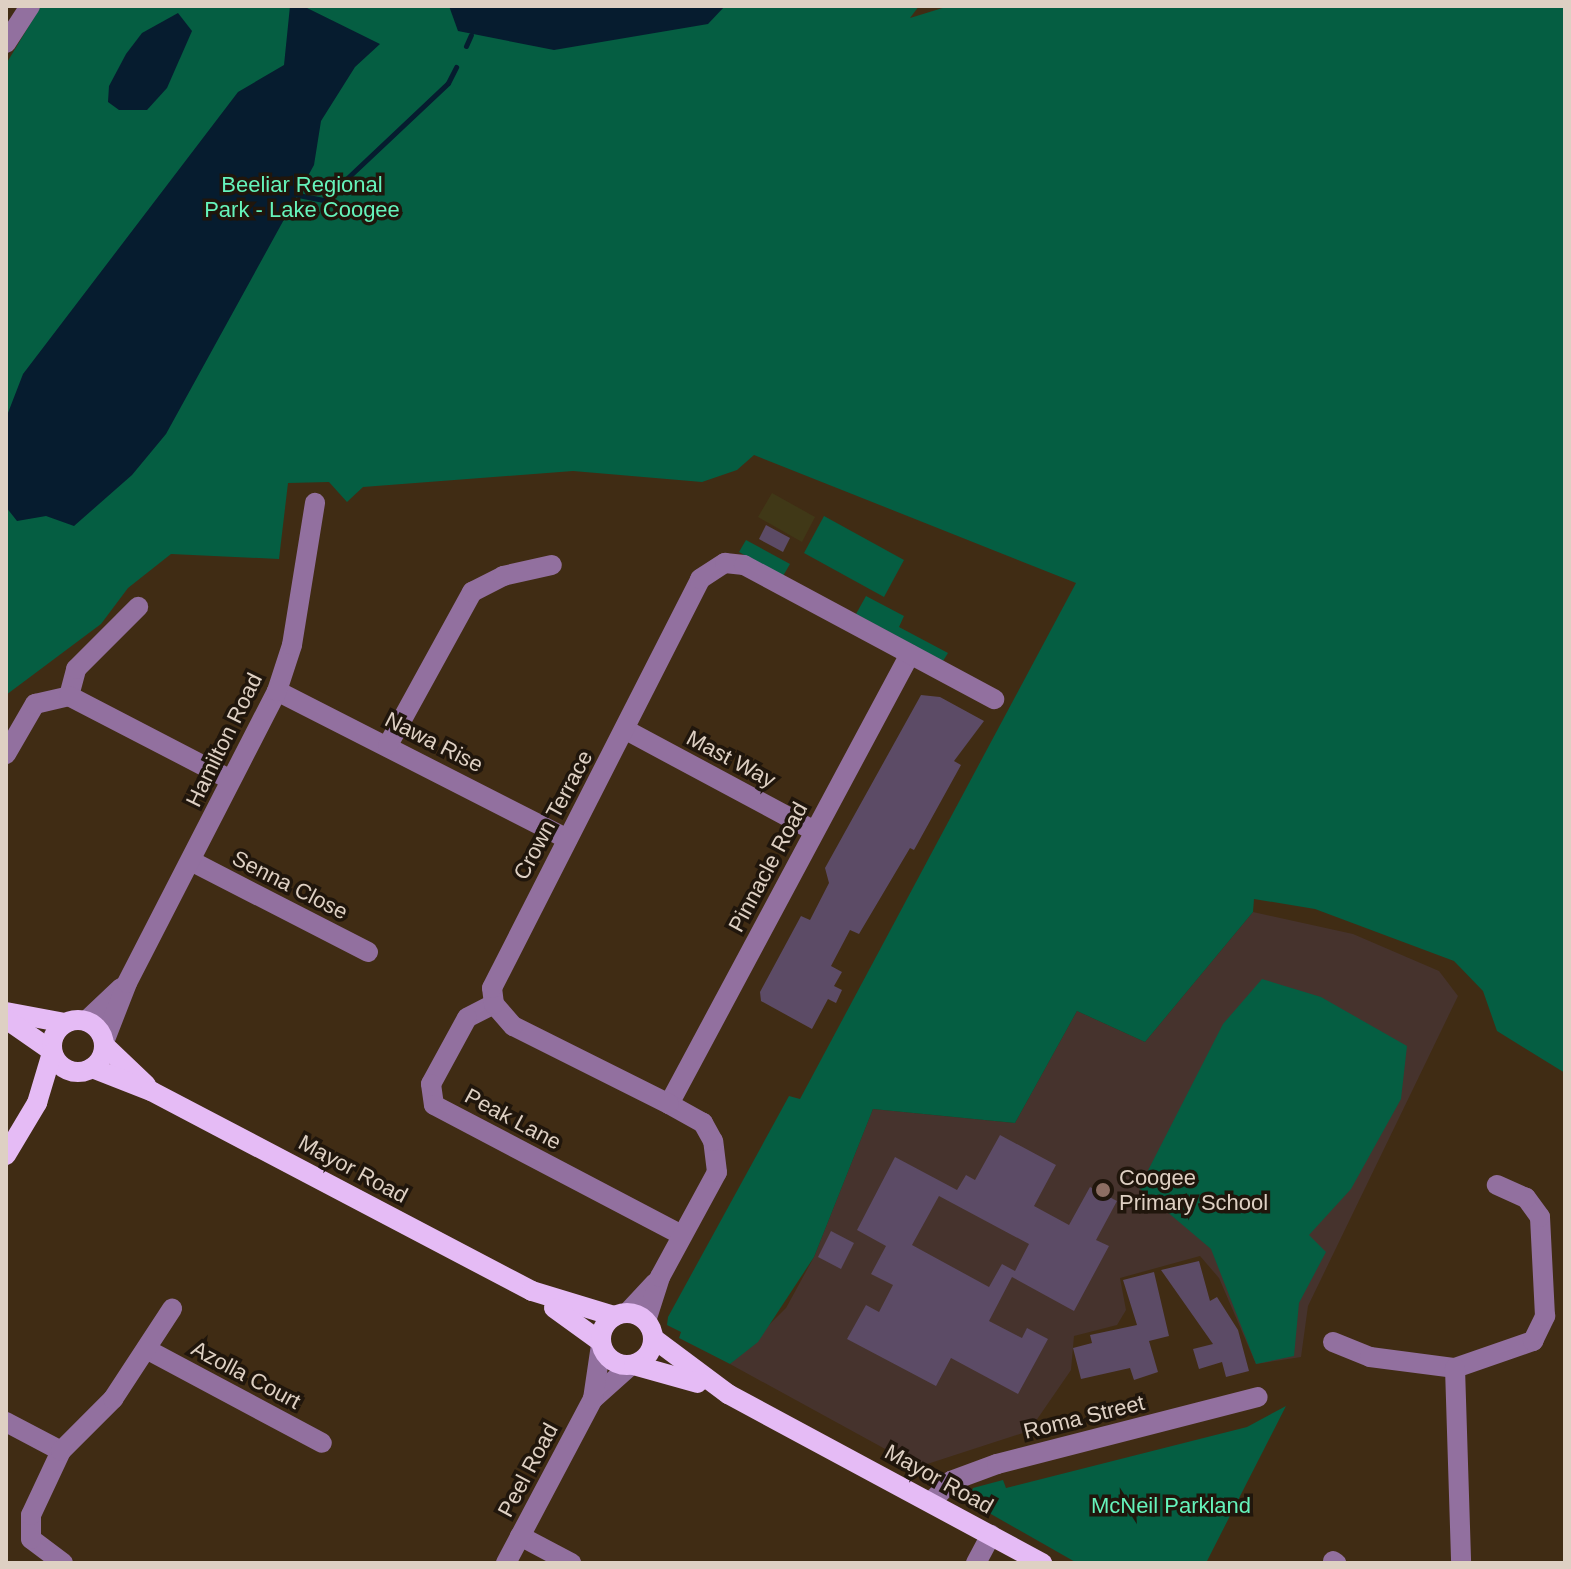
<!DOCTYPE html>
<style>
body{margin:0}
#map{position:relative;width:1571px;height:1569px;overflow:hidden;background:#402c14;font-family:Arial,sans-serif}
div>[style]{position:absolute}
.education>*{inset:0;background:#46332d}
.green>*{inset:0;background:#055e42}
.sand>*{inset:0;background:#403817}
.water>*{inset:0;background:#061c2f}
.stream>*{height:5px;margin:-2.5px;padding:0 2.5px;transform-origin:2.5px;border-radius:2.5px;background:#061c2f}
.building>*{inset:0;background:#5c4b66}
.minor>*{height:20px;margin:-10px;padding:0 10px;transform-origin:10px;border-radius:10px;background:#92709f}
.major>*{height:20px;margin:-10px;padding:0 10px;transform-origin:10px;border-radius:10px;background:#e5bbf5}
.major>.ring{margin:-10px;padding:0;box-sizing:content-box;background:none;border:20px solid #e5bbf5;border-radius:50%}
.dots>*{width:22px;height:22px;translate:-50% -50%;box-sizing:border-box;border:4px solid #20160c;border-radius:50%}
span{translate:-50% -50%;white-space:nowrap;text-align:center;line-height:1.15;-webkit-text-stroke:7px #20160c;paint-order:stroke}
.park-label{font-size:22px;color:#65f3bb}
.street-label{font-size:22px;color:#ded0c3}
.poi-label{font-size:22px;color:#ded0c3}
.left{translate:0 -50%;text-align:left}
.frame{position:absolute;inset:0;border:8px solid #ded0c3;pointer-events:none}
</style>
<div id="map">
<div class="education">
<div style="clip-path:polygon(1253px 912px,1353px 934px,1439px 971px,1458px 996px,1308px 1306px,1301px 1357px,1256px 1364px,1219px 1278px,1200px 1256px,1120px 1278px,1126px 1310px,1117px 1325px,1074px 1336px,1071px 1370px,1029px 1431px,918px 1467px,730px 1364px,786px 1308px,814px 1257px,873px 1109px,1015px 1123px,1077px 1011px,1145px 1042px)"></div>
</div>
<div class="green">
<div style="clip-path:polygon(41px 6px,919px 6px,910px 18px,949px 6px,1565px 6px,1565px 1073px,1497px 1031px,1483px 991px,1454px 961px,1315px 909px,1254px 899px,1253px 912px,1145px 1042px,1077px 1011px,1015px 1123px,873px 1109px,814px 1257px,758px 1342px,730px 1364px,679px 1338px,681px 1332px,667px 1325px,668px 1317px,789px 1096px,800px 1099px,1076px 583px,754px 455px,737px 470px,702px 482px,573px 471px,363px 487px,347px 502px,329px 482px,288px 483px,279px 559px,171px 554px,128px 588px,101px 624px,6px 695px,6px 64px)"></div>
<div style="clip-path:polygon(824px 516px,904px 560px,884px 597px,804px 553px)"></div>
<div style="clip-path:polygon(746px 540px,790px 564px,783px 576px,739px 552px)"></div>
<div style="clip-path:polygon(866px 596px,904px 616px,899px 627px,948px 653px,943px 661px,856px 614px)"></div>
<div style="clip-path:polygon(1262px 979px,1321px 997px,1407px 1046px,1401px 1099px,1351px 1189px,1309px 1235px,1326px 1252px,1299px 1303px,1294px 1356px,1256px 1364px,1211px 1249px,1139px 1188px,1223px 1024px)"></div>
<div style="clip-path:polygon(1286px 1406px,1206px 1563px,1077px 1563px,968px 1501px,973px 1488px,1003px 1480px,1006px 1488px,1247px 1427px)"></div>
</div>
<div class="sand">
<div style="clip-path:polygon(772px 493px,815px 517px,802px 542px,758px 517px)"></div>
</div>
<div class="water">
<div style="clip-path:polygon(290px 6px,303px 6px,380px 44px,355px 67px,321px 121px,314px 165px,166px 434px,132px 475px,74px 526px,46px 516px,17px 521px,6px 507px,6px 418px,23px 374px,238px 92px,284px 65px)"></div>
<div style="clip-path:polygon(449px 6px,725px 6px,708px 24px,554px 50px,458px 31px)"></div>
<div style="clip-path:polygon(178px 13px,192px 31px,167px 88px,147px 110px,119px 110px,108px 102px,109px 86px,126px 54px,142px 33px)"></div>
</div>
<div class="stream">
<div style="left:466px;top:46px;width:12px;rotate:-66deg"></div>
<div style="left:298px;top:195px;width:26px;rotate:11deg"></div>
<div style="left:324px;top:200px;width:170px;rotate:-43.3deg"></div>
<div style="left:448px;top:83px;width:18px;rotate:-63deg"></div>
</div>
<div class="building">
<div style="clip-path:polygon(766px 525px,790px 538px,783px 552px,759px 539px)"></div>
<div style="clip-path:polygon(921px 695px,940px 697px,984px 721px,954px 761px,961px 765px,914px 850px,910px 848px,859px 934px,850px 930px,831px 966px,842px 972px,834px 986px,842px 990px,836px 1003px,828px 999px,812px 1029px,761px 1001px,760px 992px,801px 916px,810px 920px,829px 883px,825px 868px)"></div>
<div style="clip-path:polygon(evenodd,1000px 1135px,1056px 1165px,1034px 1206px,1069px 1225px,1090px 1187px,1117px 1201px,1096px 1240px,1109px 1246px,1074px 1311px,1012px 1277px,989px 1321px,1022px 1338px,1027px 1328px,1048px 1339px,1018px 1394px,951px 1358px,936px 1386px,847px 1339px,866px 1305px,879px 1312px,893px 1285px,871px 1274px,886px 1246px,857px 1230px,895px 1157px,957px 1190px,966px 1175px,975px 1180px,1000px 1135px,939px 1196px,1029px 1244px,1015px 1271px,1002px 1264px,989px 1287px,912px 1245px,939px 1196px)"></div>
<div style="clip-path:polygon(831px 1231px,854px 1243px,841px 1269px,818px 1257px)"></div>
<div style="clip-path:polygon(1199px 1261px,1210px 1301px,1217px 1297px,1238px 1330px,1249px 1371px,1226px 1377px,1222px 1362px,1199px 1369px,1193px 1349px,1213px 1344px,1161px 1270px)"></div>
<div style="clip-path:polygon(1154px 1272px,1169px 1336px,1149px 1341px,1158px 1372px,1134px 1380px,1130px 1368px,1081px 1379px,1073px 1348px,1092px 1343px,1090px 1335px,1137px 1325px,1123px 1280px)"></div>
</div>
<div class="minor">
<div style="left:6px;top:43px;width:44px;rotate:-57deg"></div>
<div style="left:277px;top:691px;width:326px;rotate:27deg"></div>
<div style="left:69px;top:696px;width:28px;rotate:-75deg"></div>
<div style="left:76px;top:669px;width:88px;rotate:-45deg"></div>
<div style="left:626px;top:730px;width:213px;rotate:28.2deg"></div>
<div style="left:388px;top:745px;width:175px;rotate:-61.2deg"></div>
<div style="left:472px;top:592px;width:35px;rotate:-27deg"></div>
<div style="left:503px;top:576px;width:50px;rotate:-12.7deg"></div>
<div style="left:6px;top:754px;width:58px;rotate:-59.9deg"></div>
<div style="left:35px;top:704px;width:35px;rotate:-13deg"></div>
<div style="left:69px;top:696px;width:182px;rotate:27.4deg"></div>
<div style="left:191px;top:861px;width:199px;rotate:27.2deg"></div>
<div style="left:494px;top:1004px;width:30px;rotate:153deg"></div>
<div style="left:467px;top:1018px;width:75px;rotate:118.6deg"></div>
<div style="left:431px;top:1084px;width:21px;rotate:82deg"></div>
<div style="left:434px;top:1105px;width:280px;rotate:27.7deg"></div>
<div style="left:86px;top:1021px;width:48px;rotate:-43.3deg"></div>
<div style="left:104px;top:1042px;width:63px;rotate:-68.7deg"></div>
<div style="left:127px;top:983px;width:328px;rotate:-62.8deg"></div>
<div style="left:277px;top:691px;width:48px;rotate:-71.9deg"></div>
<div style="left:292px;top:645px;width:144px;rotate:-80.8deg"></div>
<div style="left:669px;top:1104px;width:510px;rotate:-61.83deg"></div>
<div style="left:627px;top:1313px;width:41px;rotate:-47deg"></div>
<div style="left:646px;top:1321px;width:46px;rotate:-72.3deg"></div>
<div style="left:660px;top:1277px;width:119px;rotate:-61.5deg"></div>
<div style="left:717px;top:1172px;width:31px;rotate:-97deg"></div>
<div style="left:713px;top:1141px;width:21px;rotate:-119deg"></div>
<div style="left:703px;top:1123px;width:39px;rotate:-151deg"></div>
<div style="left:669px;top:1104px;width:174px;rotate:-153.4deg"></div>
<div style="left:513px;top:1026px;width:29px;rotate:-131deg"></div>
<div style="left:494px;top:1004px;width:16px;rotate:-97deg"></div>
<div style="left:492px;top:988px;width:459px;rotate:-63deg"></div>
<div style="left:700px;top:579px;width:30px;rotate:-33deg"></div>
<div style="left:725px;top:563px;width:19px;rotate:6deg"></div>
<div style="left:744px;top:565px;width:284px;rotate:28.2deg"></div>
<div style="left:1333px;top:1342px;width:40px;rotate:22deg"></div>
<div style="left:1370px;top:1357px;width:86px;rotate:7.4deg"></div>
<div style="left:1455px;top:1368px;width:83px;rotate:-19.1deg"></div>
<div style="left:1533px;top:1341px;width:28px;rotate:-64deg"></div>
<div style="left:1545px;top:1316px;width:99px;rotate:-92.9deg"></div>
<div style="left:1540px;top:1217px;width:24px;rotate:-126deg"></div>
<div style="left:1526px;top:1198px;width:32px;rotate:-156deg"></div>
<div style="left:148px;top:1350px;width:197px;rotate:28.1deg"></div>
<div style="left:1455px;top:1368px;width:195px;rotate:88.2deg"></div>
<div style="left:593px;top:1399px;width:51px;rotate:-41.8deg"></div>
<div style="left:6px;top:1422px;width:62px;rotate:27.8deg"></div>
<div style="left:932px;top:1501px;width:28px;rotate:-46deg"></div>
<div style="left:951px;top:1481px;width:49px;rotate:-20.3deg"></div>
<div style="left:997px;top:1464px;width:269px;rotate:-14.4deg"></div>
<div style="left:520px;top:1536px;width:58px;rotate:27.9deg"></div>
<div style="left:1333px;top:1561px;width:4px;rotate:34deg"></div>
<div style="left:63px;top:1563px;width:40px;rotate:-143deg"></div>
<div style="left:31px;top:1539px;width:24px;rotate:-90deg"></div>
<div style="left:31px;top:1515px;width:71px;rotate:-64.9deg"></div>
<div style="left:61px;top:1451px;width:74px;rotate:-45deg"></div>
<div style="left:113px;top:1399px;width:108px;rotate:-56.8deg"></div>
<div style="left:506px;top:1563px;width:186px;rotate:-62.1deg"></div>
<div style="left:593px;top:1399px;width:55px;rotate:-81.6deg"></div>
<div style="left:976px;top:1563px;width:32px;rotate:-62deg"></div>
</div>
<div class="major">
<div style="left:6px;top:1012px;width:60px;rotate:10.6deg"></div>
<div style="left:6px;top:1019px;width:56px;rotate:34.8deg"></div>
<div class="ring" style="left:52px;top:1020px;width:32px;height:32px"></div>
<div style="left:104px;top:1045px;width:58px;rotate:43.6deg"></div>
<div style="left:92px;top:1068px;width:63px;rotate:21.3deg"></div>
<div style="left:151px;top:1091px;width:430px;rotate:27.7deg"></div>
<div style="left:532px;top:1291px;width:86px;rotate:17deg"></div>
<div style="left:6px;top:1155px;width:61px;rotate:-59.2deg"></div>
<div style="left:37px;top:1103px;width:52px;rotate:-73.3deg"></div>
<div style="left:554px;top:1308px;width:58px;rotate:35.9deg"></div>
<div class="ring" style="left:601px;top:1313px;width:32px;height:32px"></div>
<div style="left:653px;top:1338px;width:94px;rotate:36.7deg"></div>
<div style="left:728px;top:1394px;width:357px;rotate:28.3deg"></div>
<div style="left:634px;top:1365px;width:66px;rotate:15.7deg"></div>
</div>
<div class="dots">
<div style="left:1103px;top:1190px;background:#8d6e63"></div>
</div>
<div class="park-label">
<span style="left:302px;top:197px">Beeliar Regional<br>Park - Lake Coogee</span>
<span style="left:1171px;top:1506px">McNeil Parkland</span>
</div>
<div class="street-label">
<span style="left:224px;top:740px;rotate:-64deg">Hamilton Road</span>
<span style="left:434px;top:742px;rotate:27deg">Nawa Rise</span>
<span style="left:731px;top:759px;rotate:28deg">Mast Way</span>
<span style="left:553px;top:815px;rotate:-62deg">Crown Terrace</span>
<span style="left:768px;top:867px;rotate:-62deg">Pinnacle Road</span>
<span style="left:290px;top:885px;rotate:27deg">Senna Close</span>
<span style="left:513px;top:1119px;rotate:28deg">Peak Lane</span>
<span style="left:353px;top:1169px;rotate:28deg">Mayor Road</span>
<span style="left:246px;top:1375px;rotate:28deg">Azolla Court</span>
<span style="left:1084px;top:1417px;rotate:-14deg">Roma Street</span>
<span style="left:528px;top:1470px;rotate:-62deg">Peel Road</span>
<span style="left:939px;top:1479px;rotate:29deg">Mayor Road</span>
</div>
<div class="poi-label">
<span class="left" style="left:1119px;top:1190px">Coogee<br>Primary School</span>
</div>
<div class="frame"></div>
</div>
